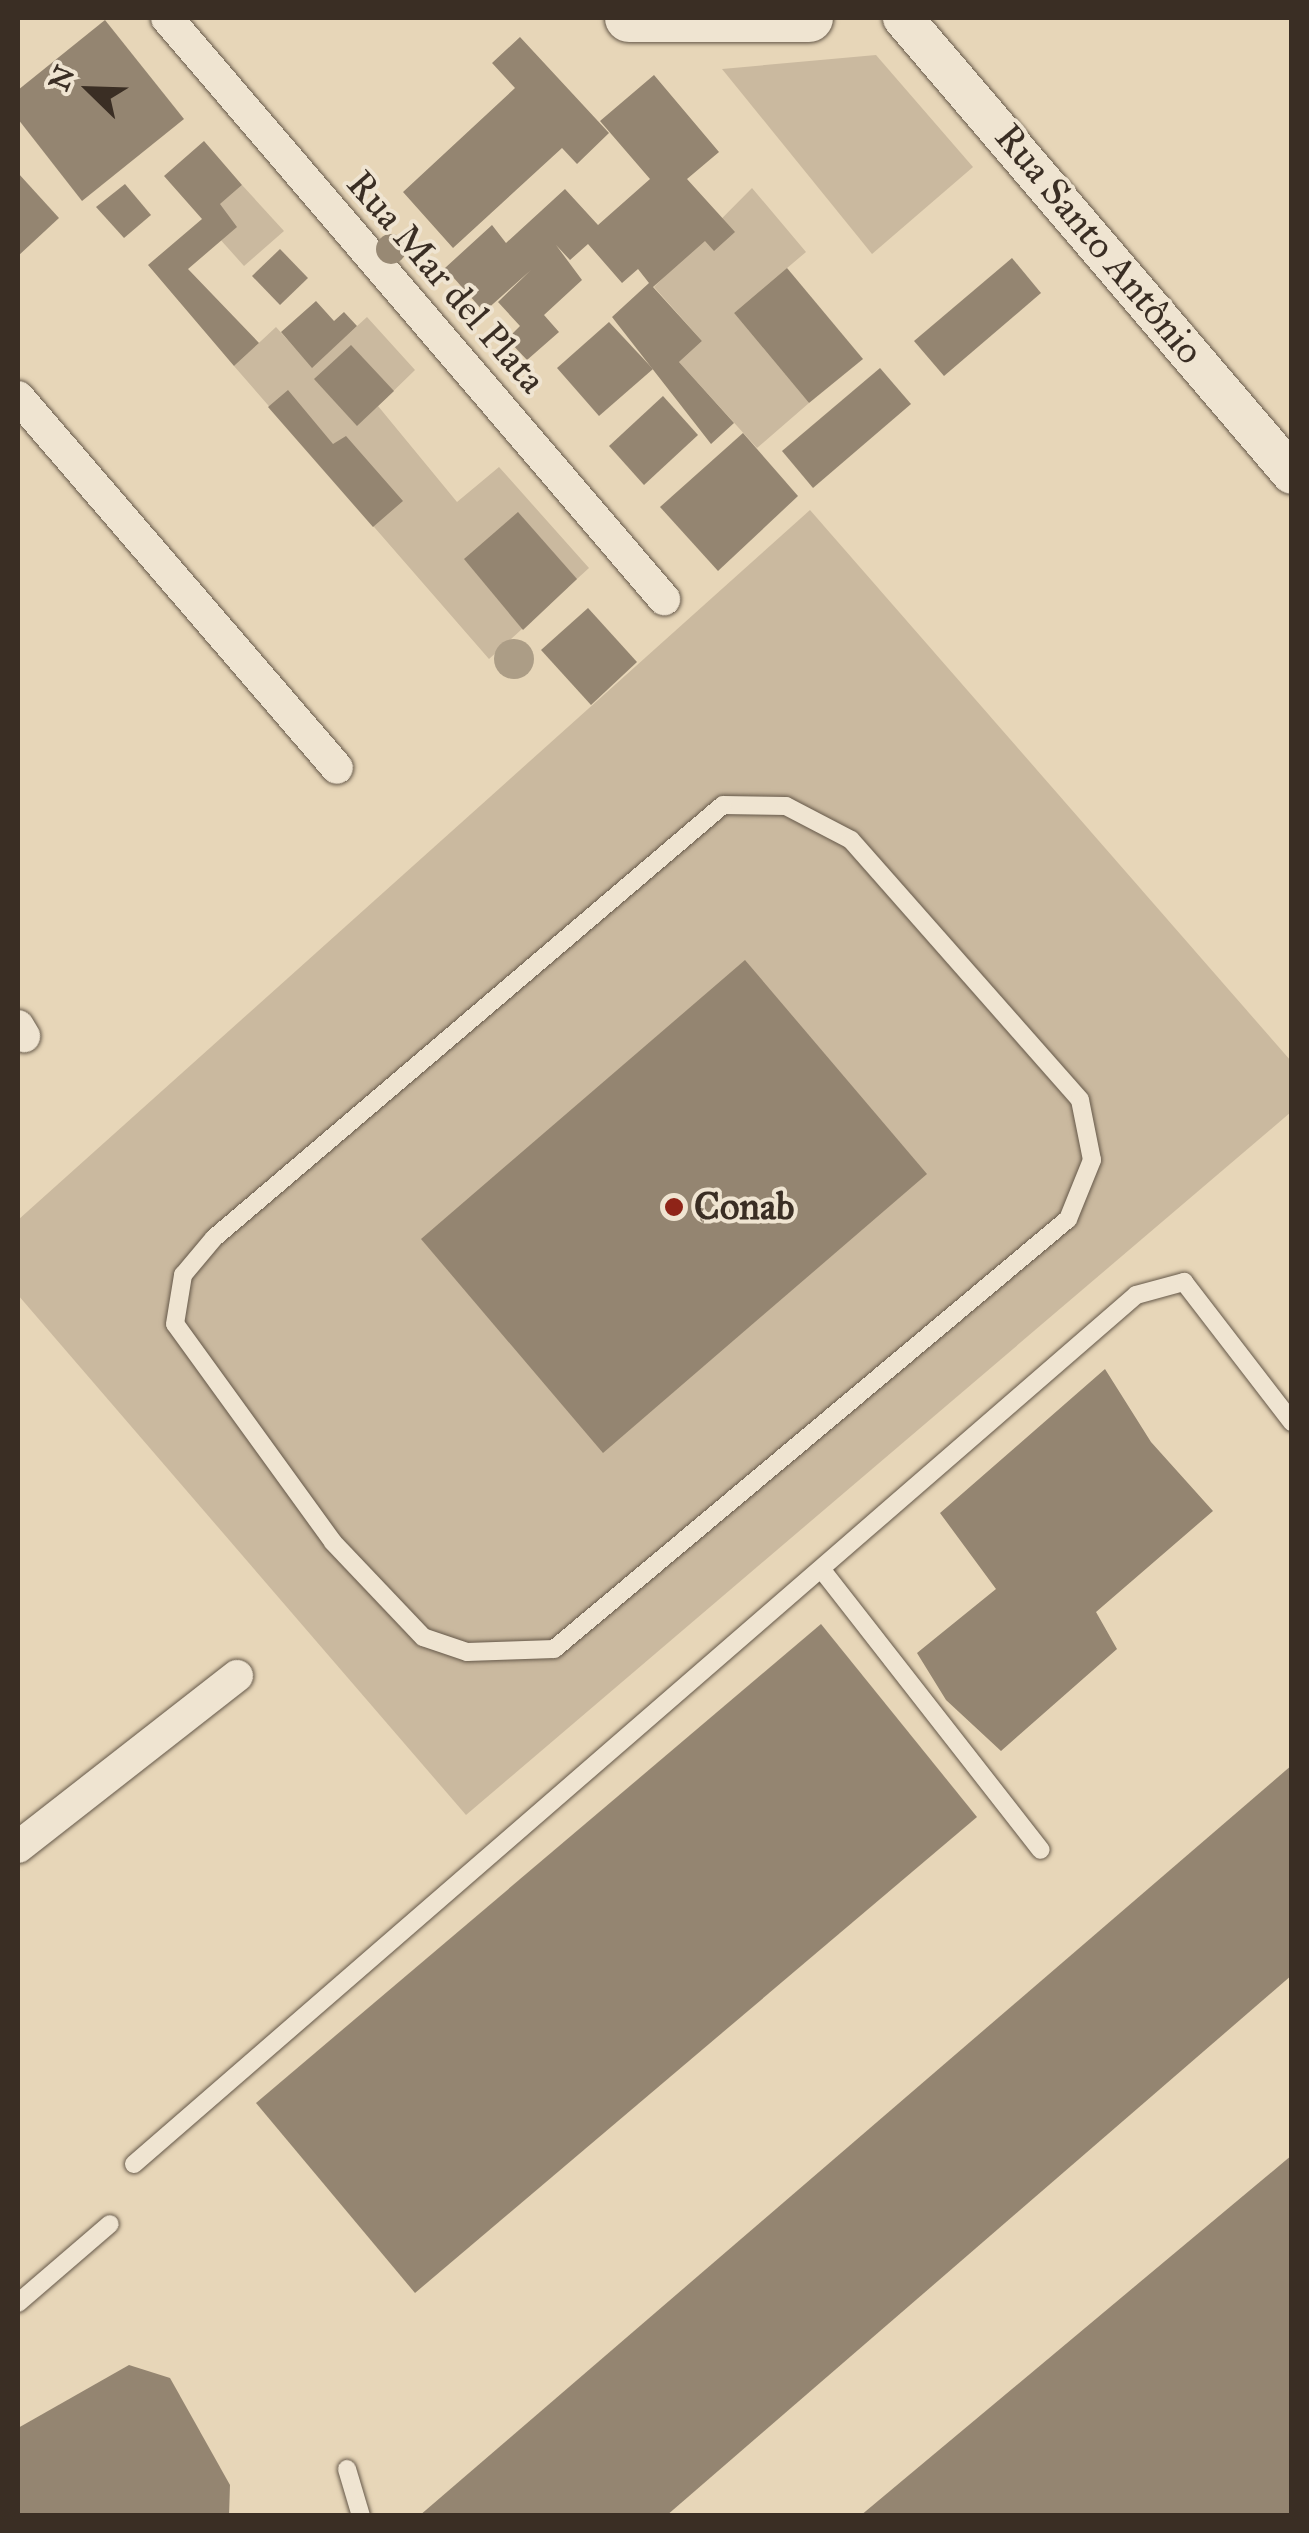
<!DOCTYPE html>
<meta charset="utf-8">
<style>
body{margin:0}
#map{position:relative;width:1309px;height:2533px;overflow:hidden;background:#e7d6b8;font-family:"IM FELL Great Primer",serif}
div>[style]{position:absolute}
.green>*{inset:0;background:#cab99f}
.water>*{inset:0;background:#ac9d86}
.round{border-radius:50%}
.building>*{inset:0;background:#948571}
.roads{filter:drop-shadow(0 0 2px #655849) drop-shadow(0 0 2px #655849)}
.service>*{height:18px;margin:-9px;padding:0 9px;transform-origin:9px;border-radius:9px;background:#efe4d1}
.minor>*{height:32px;margin:-16px;padding:0 16px;transform-origin:16px;border-radius:16px;background:#efe4d1}
.tertiary>*{height:40px;margin:-20px;padding:0 20px;transform-origin:20px;border-radius:20px;background:#efe4d1}
.secondary>*{height:48px;margin:-24px;padding:0 24px;transform-origin:24px;border-radius:24px;background:#efe4d1}
.trees>*{width:30px;height:30px;margin:-15px;border-radius:50%;background:#988974}
.dots>*{width:28px;height:28px;translate:-50% -50%;box-sizing:border-box;border:5px solid #efe4d1;border-radius:50%}
span{translate:-50% -50%;white-space:nowrap;text-align:center;line-height:1.15;-webkit-text-stroke:8px #efe4d1;paint-order:stroke}
.street-label{font-size:38px;color:#3a2e24}
.poi-label{font-size:38px;color:#3a2e24;font-weight:700}
.left{translate:0 -50%;text-align:left}
.frame{position:absolute;inset:0;border:20px solid #3a2e24;pointer-events:none}
.north{position:absolute;left:40px;top:40px;width:100px;height:100px;-webkit-text-stroke:8px #efe4d1;paint-order:stroke;rotate:293deg;font-size:28px;font-weight:700;line-height:40px;text-align:center;color:#3a2e24}
.north::after{content:'';display:block;margin:auto;width:35px;height:45px;background:#3a2e24;clip-path:polygon(50% 0,100% 100%,50% 72%,0 100%)}
</style>
<div id="map">
<div class="green">
<div style="clip-path:polygon(876px 55px,973px 167px,872px 254px,722px 69px)"></div>
<div style="clip-path:polygon(242px 185px,284px 231px,244px 266px,202px 219px)"></div>
<div style="clip-path:polygon(752px 188px,806px 252px,734px 313px,809px 403px,757px 448px,679px 362px,702px 341px,654px 287px)"></div>
<div style="clip-path:polygon(367px 317px,415px 370px,378px 406px,457px 502px,499px 467px,589px 568px,489px 659px,234px 366px,276px 327px,312px 367px)"></div>
<div style="clip-path:polygon(810px 510px,1291px 1061px,1291px 1112px,466px 1815px,18px 1295px,18px 1220px)"></div>
</div>
<div class="water">
<div class="round" style="left:494px;top:639px;width:40px;height:40px"></div>
</div>
<div class="building">
<div style="clip-path:polygon(105px 20px,184px 119px,82px 201px,18px 119px,18px 90px)"></div>
<div style="clip-path:polygon(520px 37px,609px 133px,577px 164px,562px 148px,453px 248px,403px 192px,515px 88px,492px 63px)"></div>
<div style="clip-path:polygon(654px 75px,719px 152px,687px 179px,735px 232px,714px 251px,705px 241px,653px 287px,702px 341px,679px 362px,734px 423px,711px 444px,612px 317px,649px 283px,638px 269px,622px 283px,588px 244px,570px 260px,556px 245px,582px 280px,544px 315px,559px 332px,527px 360px,507px 339px,520px 326px,498px 302px,531px 270px,484px 312px,445px 268px,492px 225px,506px 243px,565px 189px,598px 225px,650px 179px,600px 121px)"></div>
<div style="clip-path:polygon(204px 141px,242px 185px,220px 204px,237px 227px,188px 269px,259px 343px,234px 366px,148px 265px,202px 219px,164px 176px)"></div>
<div style="clip-path:polygon(18px 173px,59px 218px,18px 256px)"></div>
<div style="clip-path:polygon(125px 184px,151px 215px,124px 238px,96px 207px)"></div>
<div style="clip-path:polygon(280px 249px,308px 278px,280px 305px,252px 276px)"></div>
<div style="clip-path:polygon(1012px 258px,1041px 293px,944px 376px,914px 341px)"></div>
<div style="clip-path:polygon(787px 268px,863px 359px,809px 403px,734px 313px)"></div>
<div style="clip-path:polygon(316px 301px,334px 321px,344px 312px,357px 326px,312px 368px,281px 332px)"></div>
<div style="clip-path:polygon(609px 322px,653px 369px,599px 416px,557px 368px)"></div>
<div style="clip-path:polygon(351px 345px,394px 391px,357px 426px,314px 379px)"></div>
<div style="clip-path:polygon(880px 368px,911px 404px,813px 488px,782px 451px)"></div>
<div style="clip-path:polygon(288px 390px,333px 444px,346px 436px,403px 501px,373px 527px,268px 407px)"></div>
<div style="clip-path:polygon(663px 396px,698px 435px,644px 485px,609px 446px)"></div>
<div style="clip-path:polygon(743px 433px,798px 496px,718px 571px,660px 507px)"></div>
<div style="clip-path:polygon(518px 512px,577px 579px,523px 630px,464px 559px)"></div>
<div style="clip-path:polygon(588px 608px,637px 662px,591px 705px,541px 650px)"></div>
<div style="clip-path:polygon(745px 960px,927px 1174px,603px 1453px,421px 1239px)"></div>
<div style="clip-path:polygon(1105px 1369px,1151px 1442px,1213px 1511px,1096px 1612px,1117px 1649px,1001px 1751px,946px 1700px,917px 1653px,996px 1589px,940px 1513px)"></div>
<div style="clip-path:polygon(821px 1624px,977px 1817px,415px 2293px,256px 2103px)"></div>
<div style="clip-path:polygon(1292px 1765px,1292px 1975px,666px 2516px,419px 2516px)"></div>
<div style="clip-path:polygon(1292px 2155px,1292px 2516px,860px 2516px)"></div>
<div style="clip-path:polygon(129px 2365px,170px 2378px,230px 2485px,229px 2516px,18px 2516px,18px 2428px)"></div>
</div>
<div class="roads">
<div class="service">
<div style="left:723px;top:805px;width:63px;rotate:0.9deg"></div>
<div style="left:786px;top:806px;width:73px;rotate:27.6deg"></div>
<div style="left:851px;top:840px;width:346px;rotate:48.6deg"></div>
<div style="left:1080px;top:1100px;width:61px;rotate:78.7deg"></div>
<div style="left:1092px;top:1160px;width:64px;rotate:112.1deg"></div>
<div style="left:1068px;top:1219px;width:670px;rotate:140.08deg"></div>
<div style="left:554px;top:1649px;width:87px;rotate:178deg"></div>
<div style="left:467px;top:1652px;width:46px;rotate:-161.2deg"></div>
<div style="left:423px;top:1637px;width:131px;rotate:-133.5deg"></div>
<div style="left:333px;top:1542px;width:269px;rotate:-125.9deg"></div>
<div style="left:175px;top:1324px;width:50px;rotate:-80.7deg"></div>
<div style="left:183px;top:1275px;width:48px;rotate:-50deg"></div>
<div style="left:214px;top:1238px;width:668px;rotate:-40.39deg"></div>
<div style="left:822px;top:1570px;width:355px;rotate:52deg"></div>
<div style="left:134px;top:2164px;width:1326px;rotate:-40.93deg"></div>
<div style="left:1136px;top:1295px;width:50px;rotate:-15.2deg"></div>
<div style="left:1184px;top:1282px;width:177px;rotate:52.4deg"></div>
<div style="left:18px;top:2303px;width:121px;rotate:-40.7deg"></div>
<div style="left:347px;top:2469px;width:49px;rotate:73.4deg"></div>
</div>
<div class="minor">
<div style="left:167px;top:18px;width:765px;rotate:49.46deg"></div>
<div style="left:18px;top:397px;width:489px;rotate:49.3deg"></div>
<div style="left:18px;top:1026px;width:12px;rotate:59deg"></div>
<div style="left:18px;top:1847px;width:278px;rotate:-38deg"></div>
</div>
<div class="tertiary">
<div style="left:903px;top:18px;width:599px;rotate:49.53deg"></div>
</div>
<div class="secondary">
<div style="left:629px;top:18px;width:180px"></div>
</div>
</div>
<div class="trees">
<div style="left:391px;top:249px"></div>
</div>
<div class="dots">
<div style="left:674px;top:1207px;background:#8f2418"></div>
</div>
<div class="street-label">
<span style="left:1099px;top:244px;rotate:50deg">Rua Santo Antônio</span>
<span style="left:446px;top:282px;rotate:49deg">Rua Mar del Plata</span>
</div>
<div class="poi-label">
<span class="left" style="left:694px;top:1207px">Conab</span>
</div>
<div class="frame"></div>
<div class="north">N</div>
</div>
